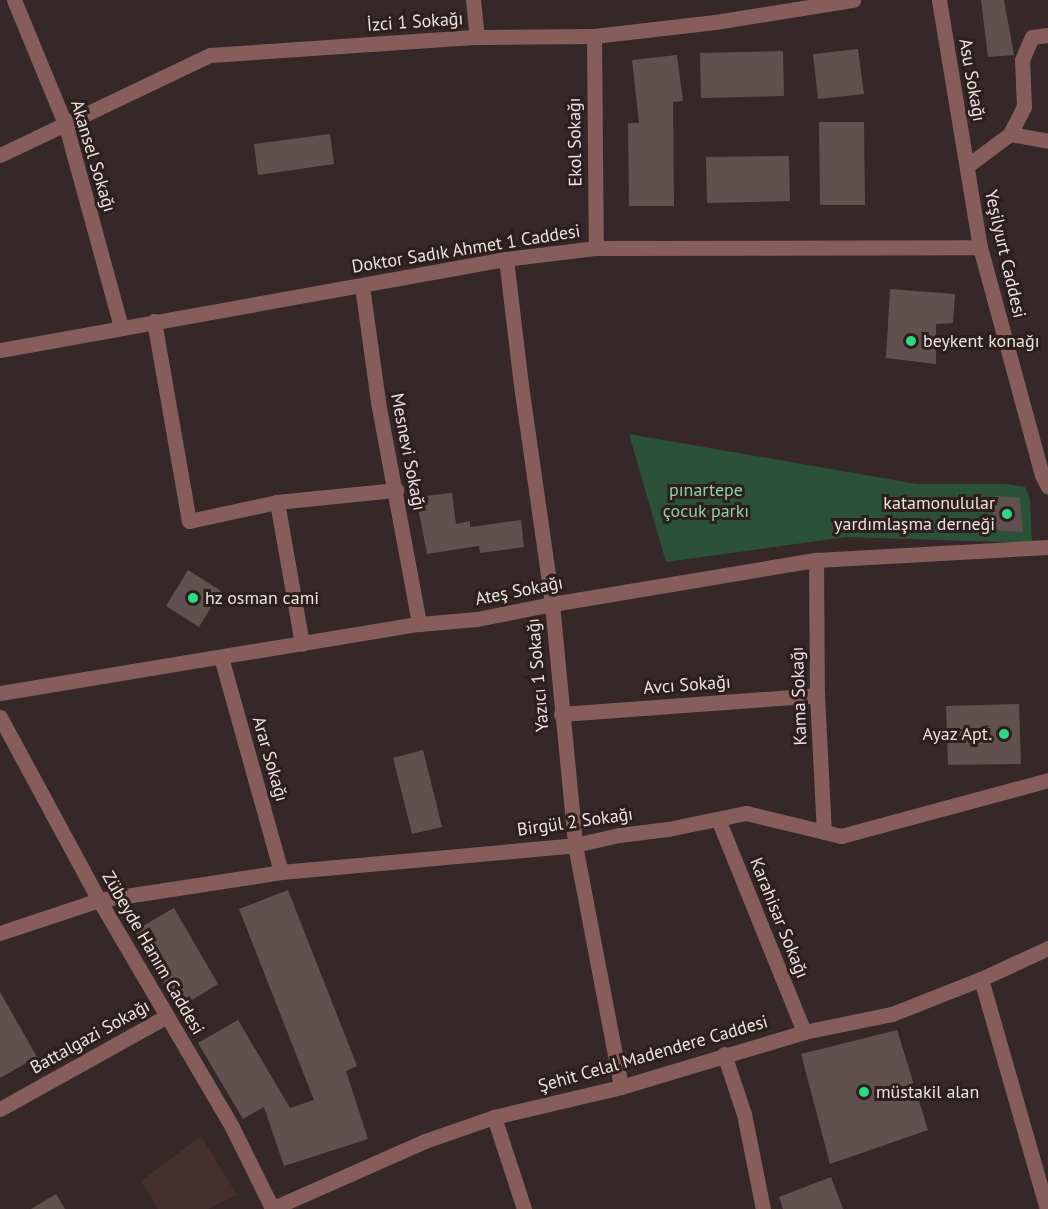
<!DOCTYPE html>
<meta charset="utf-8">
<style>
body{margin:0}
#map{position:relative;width:1048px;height:1209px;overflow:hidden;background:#362828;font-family:"PT Sans",sans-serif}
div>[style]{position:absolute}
.built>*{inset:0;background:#45302f}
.green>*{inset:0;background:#2c5139}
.building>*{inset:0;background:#605150}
.minor>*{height:15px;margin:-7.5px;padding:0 7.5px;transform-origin:7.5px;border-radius:7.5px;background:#875d5c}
.tertiary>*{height:15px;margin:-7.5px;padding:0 7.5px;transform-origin:7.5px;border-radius:7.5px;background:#875d5c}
.dots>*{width:16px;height:16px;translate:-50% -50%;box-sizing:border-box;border:3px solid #2c1f1e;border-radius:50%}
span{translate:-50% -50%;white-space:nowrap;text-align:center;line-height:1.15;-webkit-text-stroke:6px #2c1f1e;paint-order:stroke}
.street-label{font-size:18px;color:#ece2e2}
.poi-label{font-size:18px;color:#ece2e2}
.left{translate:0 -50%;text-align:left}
.right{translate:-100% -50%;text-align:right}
.park-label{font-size:18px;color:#8ed1a5}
</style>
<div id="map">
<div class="built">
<div style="clip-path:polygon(201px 1136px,237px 1195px,208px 1209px,158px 1209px,141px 1181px)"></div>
</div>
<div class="green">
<div style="clip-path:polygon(629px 434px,917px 484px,1007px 484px,1025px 487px,1030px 499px,1032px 543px,846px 537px,666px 562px)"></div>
</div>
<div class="building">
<div style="clip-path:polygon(981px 0,1004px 0,1014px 55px,988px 57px)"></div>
<div style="clip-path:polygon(858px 49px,864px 94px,818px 99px,813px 54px)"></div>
<div style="clip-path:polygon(783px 51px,784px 96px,701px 98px,700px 53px)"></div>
<div style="clip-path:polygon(677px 55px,683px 101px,673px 102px,674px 206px,629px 206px,628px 123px,639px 123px,632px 60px)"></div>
<div style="clip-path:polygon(819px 122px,864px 122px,865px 205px,820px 205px)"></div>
<div style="clip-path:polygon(330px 134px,334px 164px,258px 175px,254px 144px)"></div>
<div style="clip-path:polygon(789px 156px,790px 201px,707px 203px,706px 157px)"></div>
<div style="clip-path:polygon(890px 289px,955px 294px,953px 323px,936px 324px,936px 364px,886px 358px)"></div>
<div style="clip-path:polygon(452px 493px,456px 524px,470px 521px,470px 527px,521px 520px,524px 547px,480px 553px,479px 546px,427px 554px,416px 497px)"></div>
<div style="clip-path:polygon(995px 496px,1020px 498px,1023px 532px,991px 530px)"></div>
<div style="clip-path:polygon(188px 570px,221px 591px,199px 627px,166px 606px)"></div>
<div style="clip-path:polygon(1019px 704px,1021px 764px,948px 765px,946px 706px)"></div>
<div style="clip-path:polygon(423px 750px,442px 827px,412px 834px,393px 758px)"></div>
<div style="clip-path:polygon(288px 890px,357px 1066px,346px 1071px,368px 1139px,284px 1166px,264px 1107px,243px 1119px,198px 1043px,238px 1020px,290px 1108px,314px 1100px,239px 909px)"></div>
<div style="clip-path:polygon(174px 908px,218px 984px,179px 1008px,134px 931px)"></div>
<div style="clip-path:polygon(0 992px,37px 1057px,0 1078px)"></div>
<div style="clip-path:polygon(897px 1030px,928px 1130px,830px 1164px,801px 1054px)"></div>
<div style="clip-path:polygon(831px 1177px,843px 1209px,783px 1209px,779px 1197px)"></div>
<div style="clip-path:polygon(56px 1194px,65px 1209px,31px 1209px)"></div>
</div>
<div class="minor">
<div style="left:14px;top:0;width:136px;rotate:67.6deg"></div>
<div style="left:66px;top:126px;width:208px;rotate:74.7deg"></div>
<div style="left:473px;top:0;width:37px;rotate:84deg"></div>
<div style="left:939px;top:0;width:250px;rotate:80.6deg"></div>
<div style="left:980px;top:247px;width:236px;rotate:74.8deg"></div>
<div style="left:1042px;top:475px;width:13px;rotate:63deg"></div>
<div style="left:594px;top:36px;width:212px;rotate:89.5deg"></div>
<div style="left:1010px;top:134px;width:30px;rotate:-63deg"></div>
<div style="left:1024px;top:107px;width:47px;rotate:-92.4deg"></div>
<div style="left:1022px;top:60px;width:25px;rotate:-67deg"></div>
<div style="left:1032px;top:37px;width:16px;rotate:-7deg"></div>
<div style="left:0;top:155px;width:233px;rotate:-25.5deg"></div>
<div style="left:210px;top:55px;width:268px;rotate:-3.9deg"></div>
<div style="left:477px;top:37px;width:117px;rotate:-0.5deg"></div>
<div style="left:594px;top:36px;width:122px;rotate:-6.6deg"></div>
<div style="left:715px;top:22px;width:140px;rotate:-9.1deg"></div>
<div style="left:967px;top:166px;width:54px;rotate:-36.7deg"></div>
<div style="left:1010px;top:134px;width:39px;rotate:10deg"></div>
<div style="left:506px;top:259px;width:127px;rotate:83.2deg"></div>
<div style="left:521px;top:385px;width:221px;rotate:81.9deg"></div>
<div style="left:552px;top:604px;width:242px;rotate:84.5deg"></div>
<div style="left:575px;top:845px;width:246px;rotate:79.2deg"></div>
<div style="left:362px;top:286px;width:117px;rotate:82.1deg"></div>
<div style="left:378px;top:402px;width:226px;rotate:79.5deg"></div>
<div style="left:154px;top:321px;width:203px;rotate:80.1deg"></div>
<div style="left:189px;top:521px;width:90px;rotate:-12.2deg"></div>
<div style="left:277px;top:502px;width:120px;rotate:-5.8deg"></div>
<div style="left:277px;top:502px;width:144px;rotate:80deg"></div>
<div style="left:816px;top:560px;width:135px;rotate:89.6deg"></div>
<div style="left:817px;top:695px;width:137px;rotate:87.1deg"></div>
<div style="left:221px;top:657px;width:223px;rotate:74.4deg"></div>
<div style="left:0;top:693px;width:425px;rotate:-9.4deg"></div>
<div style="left:419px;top:624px;width:58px;rotate:-4.9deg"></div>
<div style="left:477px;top:619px;width:76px;rotate:-11.3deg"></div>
<div style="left:552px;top:604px;width:268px;rotate:-9.5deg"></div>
<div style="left:816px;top:560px;width:232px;rotate:-3.2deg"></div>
<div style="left:561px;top:714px;width:257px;rotate:-4.2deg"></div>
<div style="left:0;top:717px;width:208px;rotate:61.6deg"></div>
<div style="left:99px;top:900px;width:263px;rotate:59.6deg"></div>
<div style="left:232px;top:1127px;width:90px;rotate:63.7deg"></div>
<div style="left:718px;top:819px;width:230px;rotate:68deg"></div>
<div style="left:0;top:933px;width:104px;rotate:-18.4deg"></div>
<div style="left:99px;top:900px;width:184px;rotate:-8.7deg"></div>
<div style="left:281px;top:872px;width:295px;rotate:-5.2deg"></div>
<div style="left:575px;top:845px;width:45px;rotate:-12.8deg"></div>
<div style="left:619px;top:835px;width:49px;rotate:-7deg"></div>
<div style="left:668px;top:829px;width:80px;rotate:-11.6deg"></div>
<div style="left:746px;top:813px;width:98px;rotate:13.6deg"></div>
<div style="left:841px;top:836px;width:214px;rotate:-15.1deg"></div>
<div style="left:981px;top:979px;width:239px;rotate:74deg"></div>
<div style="left:724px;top:1054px;width:63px;rotate:71.6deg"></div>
<div style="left:744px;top:1114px;width:97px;rotate:78.7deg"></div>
<div style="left:0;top:1109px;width:191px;rotate:-29.1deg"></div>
<div style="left:494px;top:1117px;width:97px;rotate:71.9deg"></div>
</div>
<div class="tertiary">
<div style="left:0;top:350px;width:514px;rotate:-10.2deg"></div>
<div style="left:506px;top:259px;width:91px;rotate:-7deg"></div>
<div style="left:596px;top:248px;width:384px;rotate:-0.1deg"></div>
<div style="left:271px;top:1209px;width:168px;rotate:-23.8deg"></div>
<div style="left:425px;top:1141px;width:73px;rotate:-19.2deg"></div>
<div style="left:494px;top:1117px;width:130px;rotate:-13.3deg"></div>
<div style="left:621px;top:1087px;width:191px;rotate:-16.7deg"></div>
<div style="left:804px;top:1032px;width:90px;rotate:-11.6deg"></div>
<div style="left:892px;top:1014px;width:96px;rotate:-21.5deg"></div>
<div style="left:981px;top:979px;width:74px;rotate:-24.8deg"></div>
</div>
<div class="dots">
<div style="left:911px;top:341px;background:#31d882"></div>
<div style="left:1007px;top:514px;background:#31d882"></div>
<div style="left:193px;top:598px;background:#31d882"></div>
<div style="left:1004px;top:734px;background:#31d882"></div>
<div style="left:864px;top:1092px;background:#31d882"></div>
</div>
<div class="street-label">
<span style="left:415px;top:22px;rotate:-4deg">İzci 1 Sokağı</span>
<span style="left:972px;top:80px;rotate:80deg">Asu Sokağı</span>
<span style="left:575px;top:142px;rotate:-91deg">Ekol Sokağı</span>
<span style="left:93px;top:156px;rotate:73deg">Akansel Sokağı</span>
<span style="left:466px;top:249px;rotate:-9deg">Doktor Sadık Ahmet 1 Caddesi</span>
<span style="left:1005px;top:254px;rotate:77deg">Yeşilyurt Caddesi</span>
<span style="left:408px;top:452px;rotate:79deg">Mesnevi Sokağı</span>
<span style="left:519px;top:591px;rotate:-11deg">Ateş Sokağı</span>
<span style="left:538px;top:675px;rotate:-95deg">Yazıcı 1 Sokağı</span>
<span style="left:687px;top:685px;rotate:-4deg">Avcı Sokağı</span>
<span style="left:799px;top:696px;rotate:-92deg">Kama Sokağı</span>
<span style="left:270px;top:759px;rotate:74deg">Arar Sokağı</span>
<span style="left:575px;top:822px;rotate:-8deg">Birgül 2 Sokağı</span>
<span style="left:779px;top:918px;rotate:68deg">Karahisar Sokağı</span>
<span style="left:153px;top:953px;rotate:60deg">Zübeyde Hanım Caddesi</span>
<span style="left:90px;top:1037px;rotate:-29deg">Battalgazi Sokağı</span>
<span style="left:653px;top:1054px;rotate:-16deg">Şehit Celal Madendere Caddesi</span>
</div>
<div class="poi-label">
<span class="left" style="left:923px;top:341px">beykent konağı</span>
<span class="right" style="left:995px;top:514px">katamonulular<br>yardımlaşma derneği</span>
<span class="left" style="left:205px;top:598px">hz osman cami</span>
<span class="right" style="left:992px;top:734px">Ayaz Apt.</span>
<span class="left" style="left:876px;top:1092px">müstakil alan</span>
</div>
<div class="park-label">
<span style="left:706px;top:501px">pınartepe<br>çocuk parkı</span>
</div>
</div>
